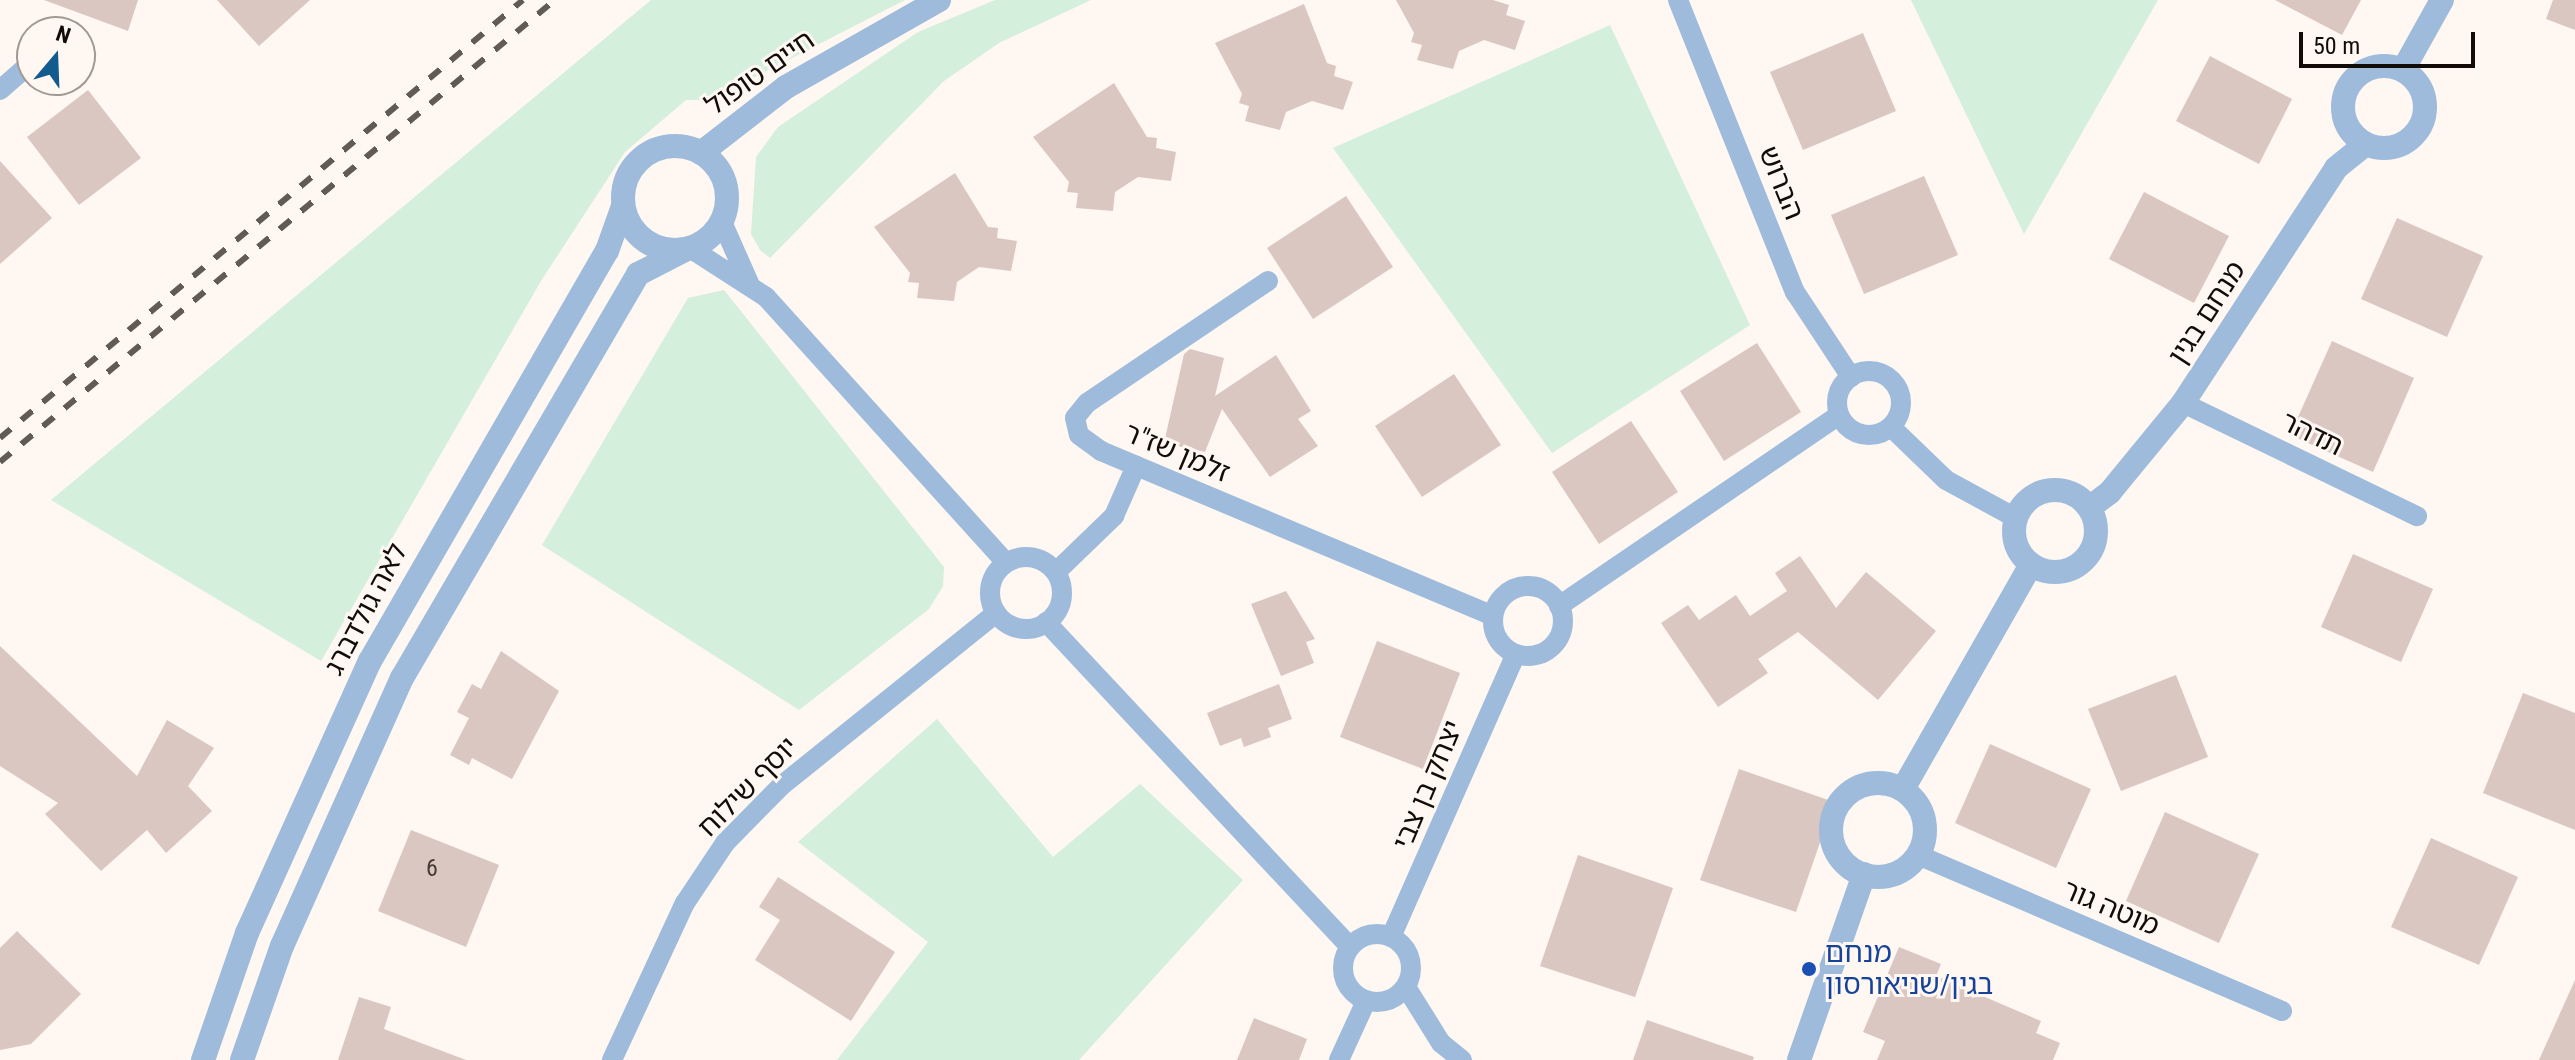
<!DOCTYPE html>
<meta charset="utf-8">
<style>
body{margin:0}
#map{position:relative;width:2575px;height:1060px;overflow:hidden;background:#fef7f2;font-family:"Roboto Condensed","Noto Sans Hebrew",sans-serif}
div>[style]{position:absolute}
.green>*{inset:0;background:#d4efdb}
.building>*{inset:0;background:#dbc7c1}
.minor>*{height:20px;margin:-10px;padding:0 10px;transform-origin:10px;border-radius:10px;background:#9ebbdb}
.minor>.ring{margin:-10px;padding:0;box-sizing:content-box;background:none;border:20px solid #9ebbdb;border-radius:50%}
.tertiary>*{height:24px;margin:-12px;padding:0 12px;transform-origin:12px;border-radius:12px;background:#9ebbdb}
.tertiary>.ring{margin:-12px;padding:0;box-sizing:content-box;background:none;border:24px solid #9ebbdb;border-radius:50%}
.rail>*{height:6px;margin-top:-3px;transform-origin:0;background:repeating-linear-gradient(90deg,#615b56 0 14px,transparent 0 28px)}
.dots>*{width:22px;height:22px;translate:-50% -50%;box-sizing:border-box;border:4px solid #fef7f2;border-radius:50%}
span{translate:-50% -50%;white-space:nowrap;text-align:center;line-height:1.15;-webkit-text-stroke:6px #fef7f2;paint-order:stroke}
.number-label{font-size:24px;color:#443b36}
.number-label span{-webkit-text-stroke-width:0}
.street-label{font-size:28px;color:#120c08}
.transit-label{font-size:28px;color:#164399}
.left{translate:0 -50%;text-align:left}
.north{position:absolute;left:16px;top:16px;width:80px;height:80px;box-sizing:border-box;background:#fef7f2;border:2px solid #a09994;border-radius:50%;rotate:19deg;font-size:22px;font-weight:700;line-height:32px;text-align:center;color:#120c08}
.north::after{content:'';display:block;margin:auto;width:28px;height:36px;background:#125b8f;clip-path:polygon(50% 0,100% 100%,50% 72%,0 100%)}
.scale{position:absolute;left:2299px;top:32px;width:176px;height:36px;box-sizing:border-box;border:4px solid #120c08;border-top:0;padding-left:10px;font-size:24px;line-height:28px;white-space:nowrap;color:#120c08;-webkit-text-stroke:6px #fef7f2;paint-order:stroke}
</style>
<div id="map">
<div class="green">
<div style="clip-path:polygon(651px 0,905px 0,710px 100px,686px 100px,625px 152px,541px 281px,321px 661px,51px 500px)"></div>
<div style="clip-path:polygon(995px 0,1091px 0,999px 43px,944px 81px,770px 258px,760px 250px,751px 234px,756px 157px,778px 127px,918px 32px)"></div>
<div style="clip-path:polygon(1911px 0,2158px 0,2024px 234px)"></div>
<div style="clip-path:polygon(1610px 25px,1750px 325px,1552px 453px,1333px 148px)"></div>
<div style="clip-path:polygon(724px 290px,944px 567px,943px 586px,929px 609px,799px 710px,542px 545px,688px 298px)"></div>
<div style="clip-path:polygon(937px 719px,1053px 857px,1140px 784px,1243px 880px,1079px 1060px,837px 1060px,928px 942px,798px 842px)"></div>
</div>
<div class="building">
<div style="clip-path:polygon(44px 0,138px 0,128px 31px)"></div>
<div style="clip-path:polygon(217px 0,310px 0,259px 46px)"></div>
<div style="clip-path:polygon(1396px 0,1493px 0,1509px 5px,1506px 15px,1525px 21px,1515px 50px,1484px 40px,1459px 51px,1453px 69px,1417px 60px,1422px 45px,1411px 42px,1414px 33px)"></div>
<div style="clip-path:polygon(2275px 0,2361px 0,2342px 35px)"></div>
<div style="clip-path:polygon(2553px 0,2575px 0,2575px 30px,2546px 19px)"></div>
<div style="clip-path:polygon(1304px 4px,1327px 63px,1336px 66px,1334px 76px,1353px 82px,1343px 110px,1312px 101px,1286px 112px,1280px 130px,1245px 121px,1249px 106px,1239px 103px,1242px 94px,1215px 43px)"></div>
<div style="clip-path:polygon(1863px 33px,1896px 111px,1803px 150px,1770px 72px)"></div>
<div style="clip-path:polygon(2210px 56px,2292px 99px,2259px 164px,2176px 121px)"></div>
<div style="clip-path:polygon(1114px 83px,1147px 137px,1157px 138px,1156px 148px,1176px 152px,1171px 181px,1138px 177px,1115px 192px,1113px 211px,1076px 208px,1078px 193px,1067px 192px,1069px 182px,1033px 137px)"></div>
<div style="clip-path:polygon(88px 90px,141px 158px,79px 205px,27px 137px)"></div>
<div style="clip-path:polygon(0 161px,52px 218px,0 264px)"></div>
<div style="clip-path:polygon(955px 173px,988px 227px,998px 228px,997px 238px,1017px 241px,1011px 271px,979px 267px,957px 282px,954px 301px,917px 298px,919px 283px,908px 282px,910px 273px,874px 227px)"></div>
<div style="clip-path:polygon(1924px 176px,1958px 255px,1864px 294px,1831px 215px)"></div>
<div style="clip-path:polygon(2144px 192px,2229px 236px,2194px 303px,2109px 259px)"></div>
<div style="clip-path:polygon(1346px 196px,1393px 267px,1313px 319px,1267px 248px)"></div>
<div style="clip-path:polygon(2397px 218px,2483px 256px,2447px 337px,2361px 299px)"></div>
<div style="clip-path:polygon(2332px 341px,2414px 378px,2373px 472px,2290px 435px)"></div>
<div style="clip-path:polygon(1757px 343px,1801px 412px,1724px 461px,1680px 391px)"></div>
<div style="clip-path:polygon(1190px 349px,1224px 358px,1215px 396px,1276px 355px,1311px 411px,1298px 419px,1318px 446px,1270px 477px,1222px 409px,1205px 452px,1164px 443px,1184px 354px)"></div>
<div style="clip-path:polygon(1454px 374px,1501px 445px,1422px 497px,1375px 426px)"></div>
<div style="clip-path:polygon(1631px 421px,1678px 492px,1599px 544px,1552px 472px)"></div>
<div style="clip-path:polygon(2353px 554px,2433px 589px,2401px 662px,2321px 627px)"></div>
<div style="clip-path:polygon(1800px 556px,1836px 608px,1866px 572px,1936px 631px,1878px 700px,1798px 632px,1758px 659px,1768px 673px,1718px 707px,1661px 623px,1688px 605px,1699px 620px,1736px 595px,1750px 616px,1787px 591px,1775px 573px)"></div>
<div style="clip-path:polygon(1286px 591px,1315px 639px,1306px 642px,1314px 663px,1281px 676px,1251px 604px)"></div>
<div style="clip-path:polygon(1377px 641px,1460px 673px,1423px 769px,1340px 737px)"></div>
<div style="clip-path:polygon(0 646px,137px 776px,167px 720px,214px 748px,188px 786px,212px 811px,166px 853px,147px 830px,101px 871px,45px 814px,58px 803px,0 766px)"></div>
<div style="clip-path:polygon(501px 651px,559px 691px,512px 779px,472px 758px,469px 765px,450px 755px,469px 718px,457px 712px,472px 684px,481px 689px)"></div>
<div style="clip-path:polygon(2176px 675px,2208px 757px,2121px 791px,2088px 709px)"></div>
<div style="clip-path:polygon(1279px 684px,1292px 719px,1268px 728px,1271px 737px,1244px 747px,1241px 738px,1220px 746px,1207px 713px)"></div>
<div style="clip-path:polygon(2523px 693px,2575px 713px,2575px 830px,2483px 793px)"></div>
<div style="clip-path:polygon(1990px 744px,2091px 789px,2056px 868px,1955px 823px)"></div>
<div style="clip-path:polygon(1739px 769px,1834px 802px,1796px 912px,1700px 880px)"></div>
<div style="clip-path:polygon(2165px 812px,2259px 854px,2219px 943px,2126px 901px)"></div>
<div style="clip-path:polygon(411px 830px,499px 865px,466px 947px,378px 911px)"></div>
<div style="clip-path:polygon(2431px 838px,2518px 877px,2479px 965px,2391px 927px)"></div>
<div style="clip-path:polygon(1578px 855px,1673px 888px,1635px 997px,1540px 966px)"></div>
<div style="clip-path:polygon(778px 877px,895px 952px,851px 1021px,755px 960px,780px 920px,759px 907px)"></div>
<div style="clip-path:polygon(17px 931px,81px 994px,31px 1044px,0 1050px,0 948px)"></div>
<div style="clip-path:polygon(1899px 947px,1941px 964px,1936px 976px,2041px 1021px,2036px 1033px,2060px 1043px,2053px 1060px,1877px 1060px,1885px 1041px,1863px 1032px)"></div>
<div style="clip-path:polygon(2575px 980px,2575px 1060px,2539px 1060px)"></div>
<div style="clip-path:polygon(359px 997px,391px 1007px,384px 1029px,466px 1060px,338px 1060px)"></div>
<div style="clip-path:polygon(1254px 1018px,1307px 1039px,1299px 1060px,1237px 1060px)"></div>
<div style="clip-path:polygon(1647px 1020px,1754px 1057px,1753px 1060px,1633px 1060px)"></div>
</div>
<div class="minor">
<div style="left:1678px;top:0;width:315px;rotate:68.2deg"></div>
<div style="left:1795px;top:292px;width:102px;rotate:56.6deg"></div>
<div style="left:0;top:90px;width:43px;rotate:-41.2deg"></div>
<div style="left:722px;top:222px;width:67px;rotate:66.1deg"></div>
<div style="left:690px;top:248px;width:90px;rotate:32.8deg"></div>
<div style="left:766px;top:297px;width:358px;rotate:47.9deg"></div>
<div style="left:1268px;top:281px;width:218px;rotate:146deg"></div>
<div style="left:1087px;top:403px;width:19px;rotate:129deg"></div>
<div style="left:1075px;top:418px;width:17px;rotate:77deg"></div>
<div style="left:1079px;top:435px;width:27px;rotate:36deg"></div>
<div style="left:1101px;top:451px;width:425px;rotate:22.8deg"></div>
<div class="ring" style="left:1837px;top:371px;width:44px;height:44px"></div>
<div style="left:2183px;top:403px;width:260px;rotate:25.8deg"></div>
<div style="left:1891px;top:427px;width:76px;rotate:43.9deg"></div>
<div style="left:1946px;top:480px;width:80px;rotate:28.5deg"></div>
<div class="ring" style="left:990px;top:557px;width:52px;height:52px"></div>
<div style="left:1056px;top:572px;width:81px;rotate:-44deg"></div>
<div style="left:1114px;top:516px;width:55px;rotate:-66.3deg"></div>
<div class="ring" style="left:1493px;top:586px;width:50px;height:50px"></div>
<div style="left:1559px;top:606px;width:339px;rotate:-34.3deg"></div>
<div style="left:1046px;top:622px;width:445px;rotate:46.9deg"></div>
<div style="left:1918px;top:855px;width:396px;rotate:23.2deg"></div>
<div class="ring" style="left:1343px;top:934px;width:48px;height:48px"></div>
<div style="left:1391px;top:937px;width:309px;rotate:-66.2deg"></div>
<div style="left:1406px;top:987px;width:66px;rotate:58deg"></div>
<div style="left:1441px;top:1043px;width:27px;rotate:39deg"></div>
<div style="left:612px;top:1060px;width:173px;rotate:-65.1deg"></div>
<div style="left:685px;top:903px;width:72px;rotate:-56.3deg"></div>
<div style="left:725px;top:843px;width:80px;rotate:-45.5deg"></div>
<div style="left:781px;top:786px;width:276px;rotate:-38.8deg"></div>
<div style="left:1339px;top:1060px;width:65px;rotate:-65.4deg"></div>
</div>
<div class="tertiary">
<div class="ring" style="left:2343px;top:66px;width:58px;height:58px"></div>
<div style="left:2403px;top:70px;width:80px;rotate:-60.9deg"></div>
<div class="ring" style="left:623px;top:146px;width:80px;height:80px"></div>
<div style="left:701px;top:153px;width:108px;rotate:-37.8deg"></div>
<div style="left:786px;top:87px;width:176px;rotate:-29.6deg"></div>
<div class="ring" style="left:2014px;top:490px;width:58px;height:58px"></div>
<div style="left:2089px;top:508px;width:26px;rotate:-37deg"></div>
<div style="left:2110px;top:492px;width:115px;rotate:-50.6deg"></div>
<div style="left:2183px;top:403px;width:280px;rotate:-56.9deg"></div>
<div style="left:2336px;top:168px;width:38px;rotate:-39deg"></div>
<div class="ring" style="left:1831px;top:783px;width:70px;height:70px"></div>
<div style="left:1903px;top:789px;width:258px;rotate:-60.3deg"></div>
<div style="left:203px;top:1060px;width:134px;rotate:-70.9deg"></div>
<div style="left:247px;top:933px;width:299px;rotate:-65.7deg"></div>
<div style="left:370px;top:661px;width:474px;rotate:-60deg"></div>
<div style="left:607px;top:251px;width:48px;rotate:-70.4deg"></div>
<div style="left:242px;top:1060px;width:121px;rotate:-70.7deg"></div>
<div style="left:282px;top:946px;width:294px;rotate:-65.9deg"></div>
<div style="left:402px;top:678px;width:468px;rotate:-59.7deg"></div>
<div style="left:638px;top:274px;width:53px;rotate:-27.1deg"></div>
<div style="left:1799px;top:1060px;width:197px;rotate:-70.7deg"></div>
</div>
<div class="rail">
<div style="left:0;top:438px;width:682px;rotate:-39.95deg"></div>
<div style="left:0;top:462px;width:722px;rotate:-39.78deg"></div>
</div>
<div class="dots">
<div style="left:1809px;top:969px;background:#1a4fb4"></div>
</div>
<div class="number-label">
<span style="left:432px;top:869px">6</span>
</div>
<div class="street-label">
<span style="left:760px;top:73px;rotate:-35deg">חיים טופול</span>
<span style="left:1781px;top:183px;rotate:68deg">הברוש</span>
<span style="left:2207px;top:313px;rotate:-57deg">מנחם בגין</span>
<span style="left:2312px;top:434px;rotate:26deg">תדהר</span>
<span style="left:1177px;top:453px;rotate:23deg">זלמן שז"ר</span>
<span style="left:366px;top:609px;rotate:-62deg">לאה גולדברג</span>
<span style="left:1428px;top:785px;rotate:-67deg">יצחק בן צבי</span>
<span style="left:748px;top:787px;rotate:-45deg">יוסף שילוח</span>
<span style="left:2111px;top:908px;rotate:23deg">מוטה גור</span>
</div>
<div class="transit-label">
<span class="left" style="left:1825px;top:969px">מנחם<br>בגין/שניאורסון</span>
</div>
<div class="north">N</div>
<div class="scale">50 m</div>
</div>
